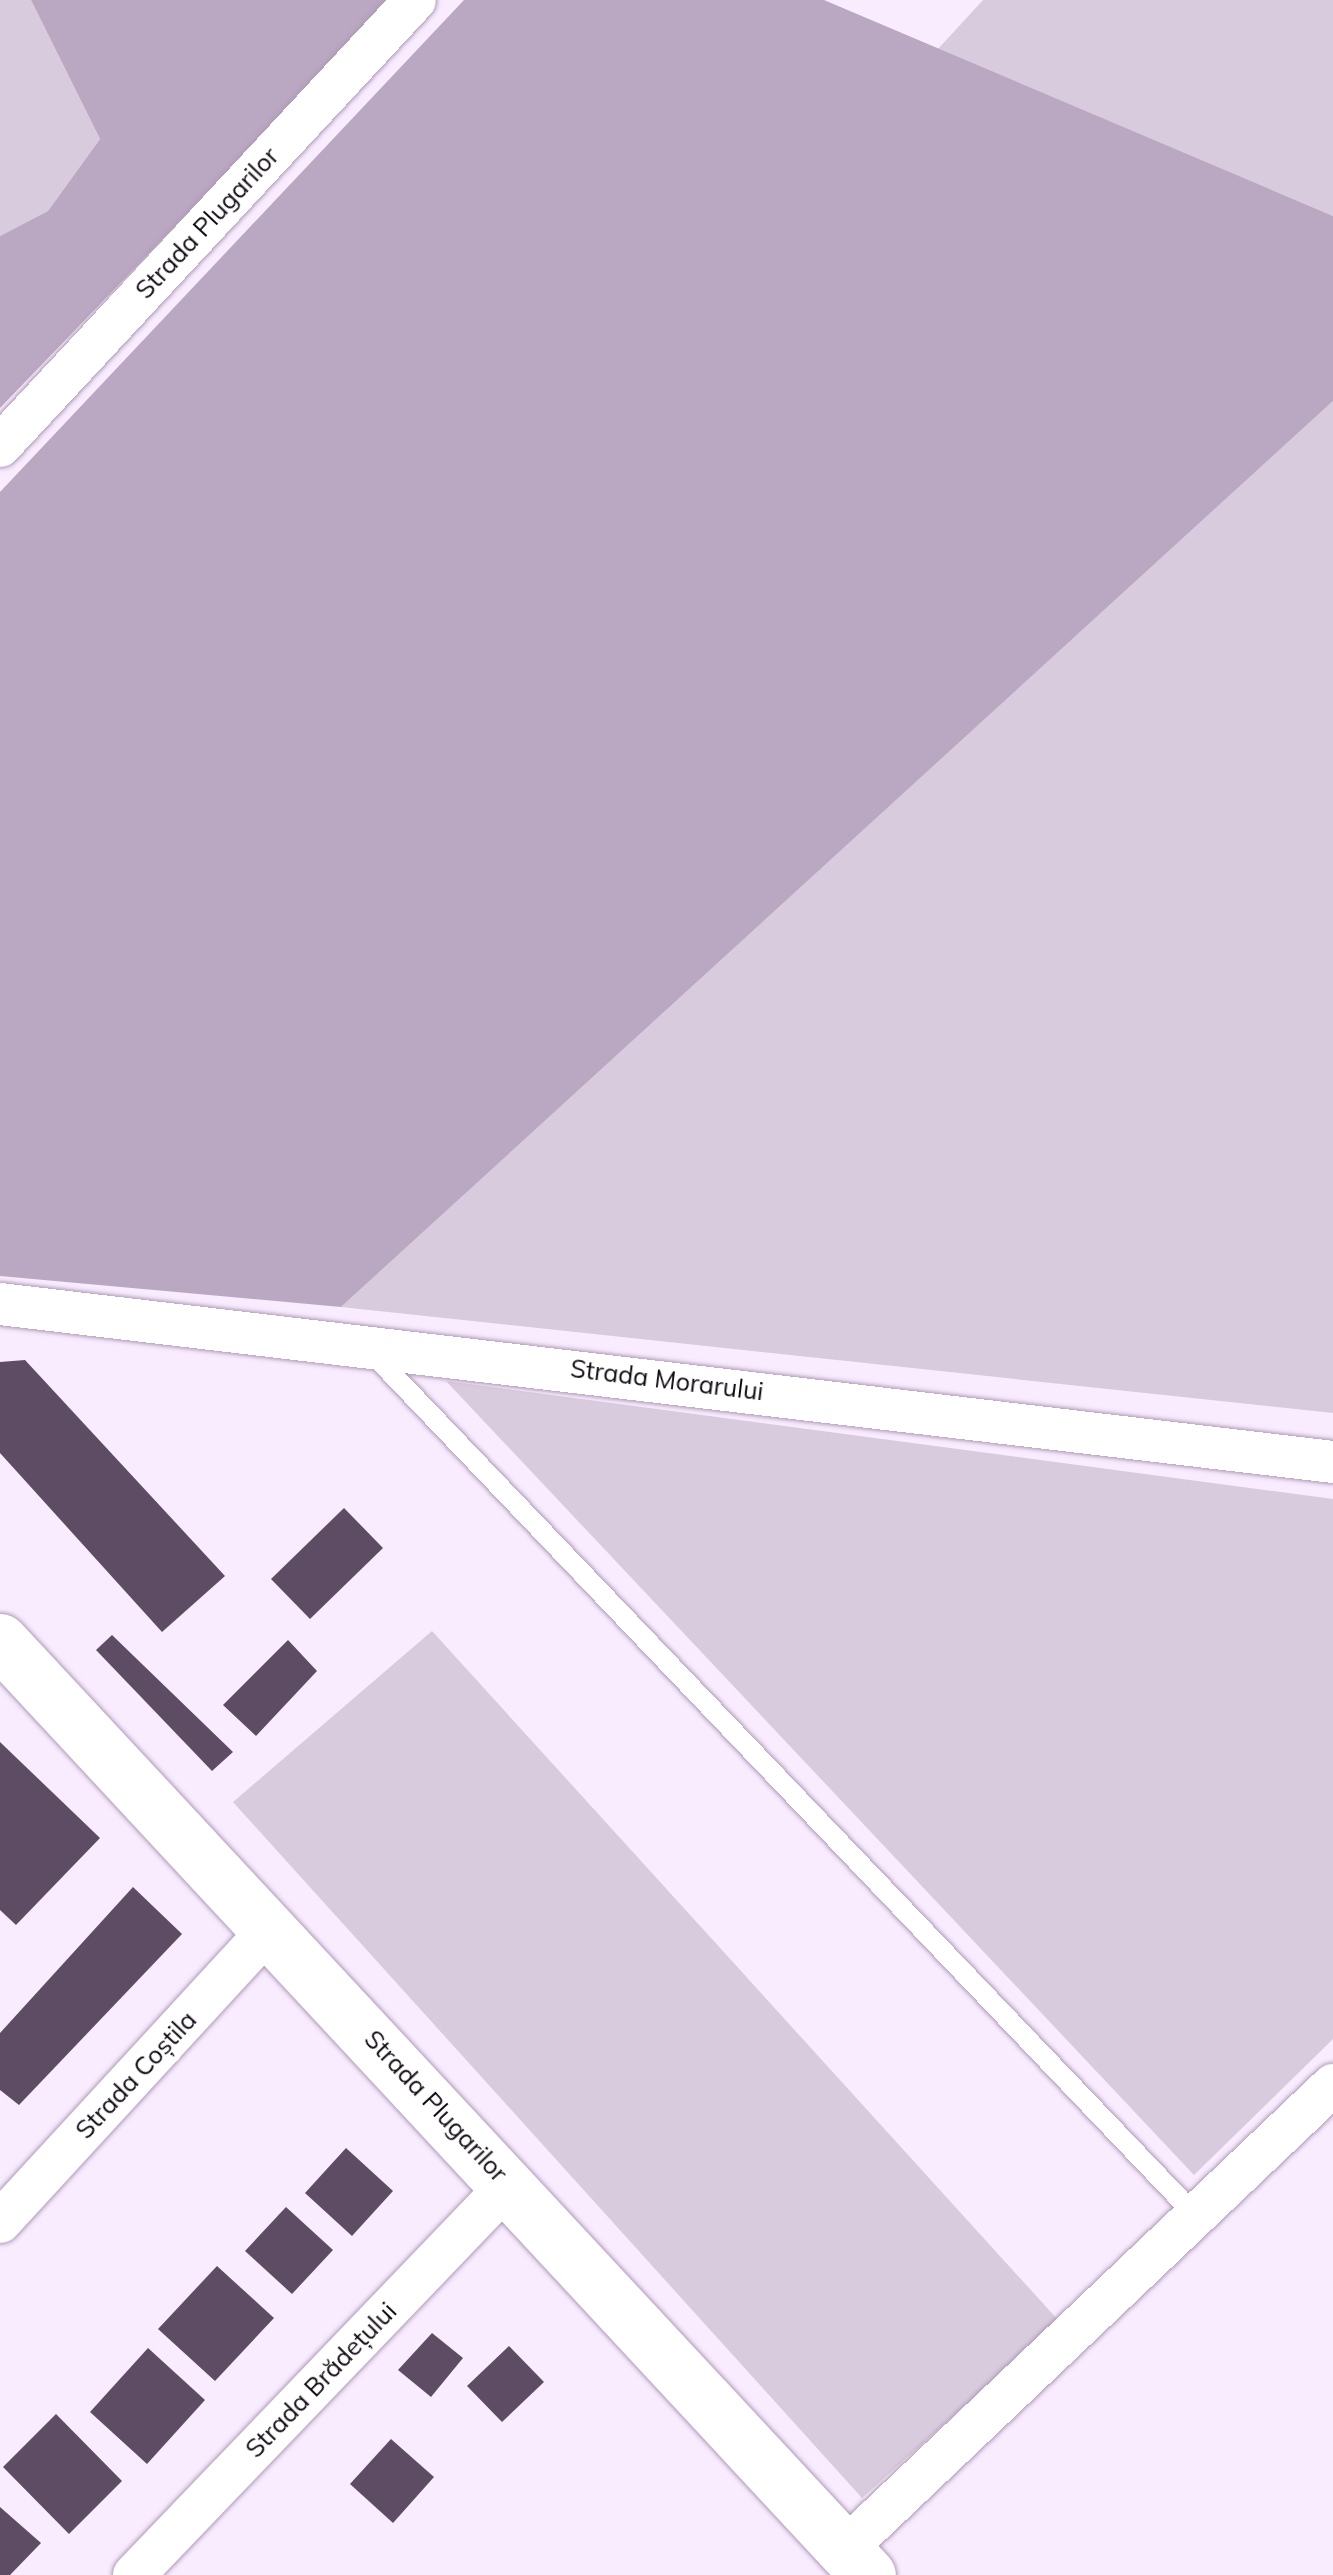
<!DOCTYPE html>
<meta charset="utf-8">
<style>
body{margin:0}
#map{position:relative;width:1333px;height:2575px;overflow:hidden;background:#f9ecff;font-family:Mulish,sans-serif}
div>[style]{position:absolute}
.green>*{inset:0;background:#d9cbde}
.forest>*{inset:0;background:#baa7c2}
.building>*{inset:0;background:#5d4c64}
.roads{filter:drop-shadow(0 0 2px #af9ab7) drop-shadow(0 0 2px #af9ab7)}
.lane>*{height:20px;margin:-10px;padding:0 10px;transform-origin:10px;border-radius:10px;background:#fff}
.street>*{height:42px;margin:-21px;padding:0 21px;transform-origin:21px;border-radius:21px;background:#fff}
.secondary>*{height:55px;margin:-27.5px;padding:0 27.5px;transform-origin:27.5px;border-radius:27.5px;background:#fff}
span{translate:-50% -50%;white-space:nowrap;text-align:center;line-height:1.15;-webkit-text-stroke:10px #fff;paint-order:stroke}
.street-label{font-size:25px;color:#110a14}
</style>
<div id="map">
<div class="green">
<div style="clip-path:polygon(0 0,31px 0,100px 139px,48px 211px,0 236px)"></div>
<div style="clip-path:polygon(983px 0,1333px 0,1333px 216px,938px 49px)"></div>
<div style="clip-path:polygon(1333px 401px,1333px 1413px,341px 1307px)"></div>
<div style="clip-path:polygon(446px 1381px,1333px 1499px,1333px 2039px,1194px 2175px)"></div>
<div style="clip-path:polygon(432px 1631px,1059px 2321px,862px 2498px,233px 1802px)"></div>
</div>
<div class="forest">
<div style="clip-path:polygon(31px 0,393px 0,0 408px,0 236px,48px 211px,100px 139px)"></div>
<div style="clip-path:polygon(464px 0,824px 0,1333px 216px,1333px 401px,341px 1307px,0 1276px,0 492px)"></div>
</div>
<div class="building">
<div style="clip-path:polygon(25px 1360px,225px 1576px,162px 1632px,0 1453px,0 1362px)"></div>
<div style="clip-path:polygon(344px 1508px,383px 1548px,310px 1619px,271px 1579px)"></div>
<div style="clip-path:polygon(112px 1635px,233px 1752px,212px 1771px,96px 1650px)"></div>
<div style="clip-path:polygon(288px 1640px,317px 1671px,256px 1736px,223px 1705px)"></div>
<div style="clip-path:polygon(0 1742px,100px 1838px,16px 1925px,0 1910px)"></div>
<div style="clip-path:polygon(133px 1887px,182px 1934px,19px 2105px,0 2090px,0 2033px)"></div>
<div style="clip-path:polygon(346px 2148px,393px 2191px,352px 2236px,305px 2193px)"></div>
<div style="clip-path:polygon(286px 2207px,333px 2250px,292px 2294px,245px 2251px)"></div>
<div style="clip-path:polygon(217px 2266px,274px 2318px,215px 2381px,158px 2329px)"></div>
<div style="clip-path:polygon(432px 2333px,463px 2358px,431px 2397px,398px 2370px)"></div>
<div style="clip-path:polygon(509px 2346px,544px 2382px,502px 2422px,467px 2386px)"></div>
<div style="clip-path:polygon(148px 2348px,205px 2400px,147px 2464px,90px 2412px)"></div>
<div style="clip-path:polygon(56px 2414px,122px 2481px,69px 2534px,3px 2467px)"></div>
<div style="clip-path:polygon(391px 2439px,434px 2477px,393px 2523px,350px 2484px)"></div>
<div style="clip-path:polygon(0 2507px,41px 2543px,10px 2575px,0 2575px)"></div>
</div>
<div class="roads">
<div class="lane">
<div style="left:372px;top:1353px;width:1193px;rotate:46.32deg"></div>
</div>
<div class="street">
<div style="left:0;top:446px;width:609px;rotate:-47.06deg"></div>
<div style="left:0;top:1304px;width:1342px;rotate:6.76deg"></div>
<div style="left:0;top:2222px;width:401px;rotate:-47.4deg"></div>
<div style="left:844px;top:2550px;width:675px;rotate:-43.56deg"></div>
<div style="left:134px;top:2575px;width:540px;rotate:-46.2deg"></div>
</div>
<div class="secondary">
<div style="left:0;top:1641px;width:1275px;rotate:47.1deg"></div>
</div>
</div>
<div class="street-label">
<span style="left:207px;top:223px;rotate:-47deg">Strada Plugarilor</span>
<span style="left:667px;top:1380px;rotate:7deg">Strada Morarului</span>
<span style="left:136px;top:2075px;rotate:-47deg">Strada Coștila</span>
<span style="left:436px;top:2106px;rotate:47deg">Strada Plugarilor</span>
<span style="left:321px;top:2380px;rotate:-46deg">Strada Brădețului</span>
</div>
</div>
